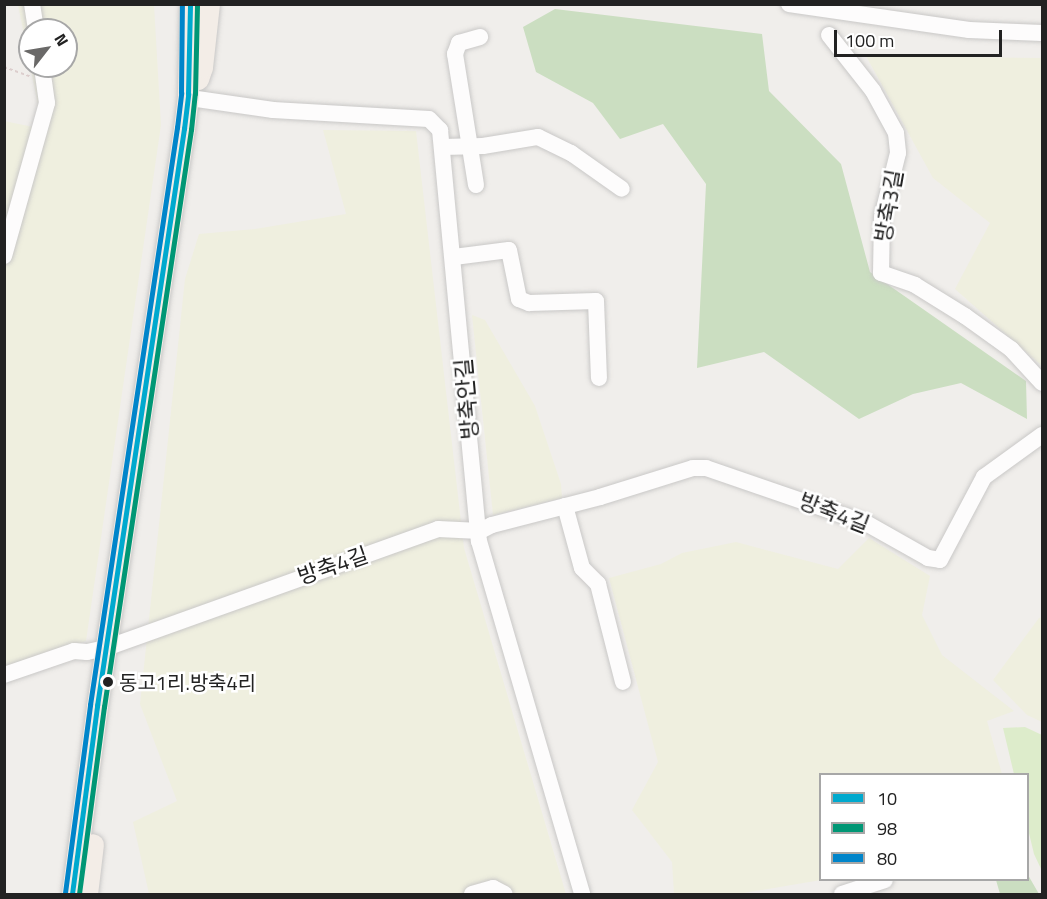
<!DOCTYPE html>
<meta charset="utf-8">
<style>
body{margin:0}
#map{position:relative;width:1047px;height:899px;overflow:hidden;background:#f0eeeb;font-family:"Titillium Web","Noto Sans KR",sans-serif}
div>[style]{position:absolute}
.farmland>*{inset:0;background:#efefdf}
.grass>*{inset:0;background:#ddeccb}
.forest>*{inset:0;background:#cbdec1}
.path>*{height:2px;margin-top:-1px;transform-origin:0;background:repeating-linear-gradient(90deg,#dccecd 0 3px,transparent 0 6px)}
.roads{filter:drop-shadow(0 0 2px #c9c8c7) drop-shadow(0 0 2px #c9c8c7)}
.minor>*{height:16px;margin:-8px;padding:0 8px;transform-origin:8px;border-radius:8px;background:#fdfcfc}
.major>*{height:21px;margin:-10.5px;padding:0 10.5px;transform-origin:10.5px;border-radius:10.5px;background:#f3ede7}
.bus-1>*{height:4.5px;margin:-2.25px;padding:0 2.25px;transform-origin:2.25px;border-radius:2.25px;background:#00a9ce}
.bus-2>*{height:4.5px;margin:-2.25px;padding:0 2.25px;transform-origin:2.25px;border-radius:2.25px;background:#009775}
.bus-3>*{height:4.5px;margin:-2.25px;padding:0 2.25px;transform-origin:2.25px;border-radius:2.25px;background:#0085ca}
.dots>*{width:16px;height:16px;translate:-50% -50%;box-sizing:border-box;border:3px solid #fff;border-radius:50%}
span{translate:-50% -50%;white-space:nowrap;text-align:center;line-height:1.15;-webkit-text-stroke:5px #fff;paint-order:stroke}
.bus-label{font-size:20px;color:#222}
.left{translate:0 -50%;text-align:left}
.street-label{font-size:22px;color:#222}
.frame{position:absolute;inset:0;border:6px solid #222;pointer-events:none}
.legend{position:absolute;left:819px;top:773px;width:210px;height:108px;box-sizing:border-box;background:#fff;border:2px solid #a7a7a7;margin:0;padding:8px 10px;list-style:none;font-size:18px;color:#222}
.legend li{display:flex;align-items:center;gap:12px;height:30px}
.legend b{width:30px;border:2px solid #a7a7a7}
.north{position:absolute;left:18px;top:18px;width:60px;height:60px;box-sizing:border-box;background:#fff;border:2px solid #a7a7a7;border-radius:50%;rotate:59deg;font-size:16px;font-weight:700;line-height:24px;text-align:center;color:#222}
.north::after{content:'';display:block;margin:auto;width:21px;height:27px;background:#6a6968;clip-path:polygon(50% 0,100% 100%,50% 72%,0 100%)}
.scale{position:absolute;left:834px;top:30px;width:168px;height:27px;box-sizing:border-box;border:3px solid #222;border-top:0;padding-left:8px;font-size:18px;line-height:21px;white-space:nowrap;color:#222;-webkit-text-stroke:4px #fff;paint-order:stroke}
</style>
<div id="map">
<div class="farmland">
<div style="clip-path:polygon(18px 5px,154px 5px,161px 125px,86px 641px,5px 667px,4px 121px,43px 129px,30px 66px,66px 66px,66px 30px,30px 30px,30px 64px)"></div>
<div style="clip-path:polygon(866px 56px,1042px 58px,1042px 366px,955px 289px,990px 223px,933px 178px)"></div>
<div style="clip-path:polygon(323px 130px,416px 131px,464px 548px,566px 894px,149px 894px,133px 822px,177px 801px,140px 704px,185px 279px,199px 234px,255px 229px,346px 214px)"></div>
<div style="clip-path:polygon(472px 315px,485px 320px,535px 406px,561px 484px,562px 498px,493px 515px)"></div>
<div style="clip-path:polygon(869px 538px,930px 576px,922px 615px,942px 655px,1014px 711px,987px 721px,1002px 774px,820px 774px,821px 880px,738px 894px,674px 894px,672px 862px,632px 810px,658px 762px,609px 578px,661px 564px,682px 553px,736px 542px,838px 569px)"></div>
<div style="clip-path:polygon(1042px 617px,1042px 722px,1027px 715px,993px 680px,1039px 618px)"></div>
</div>
<div class="grass">
<div style="clip-path:polygon(1025px 727px,1042px 735px,1042px 871px,1034px 854px,1028px 829px,1028px 774px,1014px 774px,1003px 728px)"></div>
</div>
<div class="forest">
<div style="clip-path:polygon(555px 9px,762px 34px,769px 91px,841px 164px,870px 272px,1026px 381px,1027px 419px,961px 383px,913px 394px,859px 419px,764px 352px,697px 368px,706px 184px,663px 124px,620px 139px,593px 103px,536px 72px,523px 27px)"></div>
<div style="clip-path:polygon(1028px 875px,1039px 894px,1000px 894px,996px 880px,1028px 880px)"></div>
</div>
<div class="path">
<div style="left:4px;top:67px;width:29px;rotate:20deg"></div>
</div>
<div class="roads">
<div class="minor">
<div style="left:32px;top:4px;width:26px;rotate:81deg"></div>
<div style="left:789px;top:4px;width:182px;rotate:8.2deg"></div>
<div style="left:969px;top:30px;width:73px;rotate:2.4deg"></div>
<div style="left:829px;top:35px;width:71px;rotate:51.8deg"></div>
<div style="left:873px;top:91px;width:48px;rotate:61.3deg"></div>
<div style="left:896px;top:133px;width:20px;rotate:84deg"></div>
<div style="left:898px;top:153px;width:66px;rotate:104deg"></div>
<div style="left:882px;top:217px;width:56px;rotate:91deg"></div>
<div style="left:881px;top:273px;width:36px;rotate:19deg"></div>
<div style="left:915px;top:285px;width:59px;rotate:31.8deg"></div>
<div style="left:965px;top:316px;width:57px;rotate:35.7deg"></div>
<div style="left:1011px;top:349px;width:46px;rotate:47.6deg"></div>
<div style="left:197px;top:99px;width:77px;rotate:8.2deg"></div>
<div style="left:273px;top:110px;width:156px;rotate:3.3deg"></div>
<div style="left:429px;top:119px;width:16px;rotate:45deg"></div>
<div style="left:440px;top:130px;width:413px;rotate:84.6deg"></div>
<div style="left:479px;top:541px;width:368px;rotate:73.7deg"></div>
<div style="left:443px;top:147px;width:40px;rotate:-1.4deg"></div>
<div style="left:483px;top:146px;width:56px;rotate:-9.3deg"></div>
<div style="left:538px;top:137px;width:37px;rotate:26deg"></div>
<div style="left:571px;top:153px;width:62px;rotate:35.2deg"></div>
<div style="left:476px;top:185px;width:133px;rotate:-99.1deg"></div>
<div style="left:455px;top:54px;width:12px;rotate:-70deg"></div>
<div style="left:459px;top:43px;width:22px;rotate:-16deg"></div>
<div style="left:4px;top:256px;width:159px;rotate:-74.3deg"></div>
<div style="left:47px;top:103px;width:37px;rotate:-98deg"></div>
<div style="left:454px;top:257px;width:55px;rotate:-7.3deg"></div>
<div style="left:509px;top:250px;width:50px;rotate:78.5deg"></div>
<div style="left:519px;top:299px;width:11px;rotate:22deg"></div>
<div style="left:529px;top:303px;width:67px;rotate:-1.7deg"></div>
<div style="left:596px;top:301px;width:77px;rotate:87.8deg"></div>
<div style="left:565px;top:506px;width:64px;rotate:74.7deg"></div>
<div style="left:582px;top:568px;width:23px;rotate:45deg"></div>
<div style="left:598px;top:584px;width:101px;rotate:75.7deg"></div>
<div style="left:4px;top:675px;width:74px;rotate:-18.9deg"></div>
<div style="left:74px;top:651px;width:13px;rotate:4deg"></div>
<div style="left:87px;top:652px;width:19px;rotate:-12deg"></div>
<div style="left:106px;top:648px;width:353px;rotate:-19.7deg"></div>
<div style="left:438px;top:529px;width:42px;rotate:2.7deg"></div>
<div style="left:480px;top:531px;width:13px;rotate:-27deg"></div>
<div style="left:492px;top:525px;width:112px;rotate:-14.5deg"></div>
<div style="left:600px;top:497px;width:97px;rotate:-17.3deg"></div>
<div style="left:693px;top:468px;width:13px"></div>
<div style="left:706px;top:468px;width:169px;rotate:19deg"></div>
<div style="left:866px;top:523px;width:71px;rotate:29.4deg"></div>
<div style="left:928px;top:558px;width:12px;rotate:9deg"></div>
<div style="left:940px;top:560px;width:94px;rotate:-62.1deg"></div>
<div style="left:984px;top:477px;width:72px;rotate:-35.9deg"></div>
<div style="left:472px;top:894px;width:22px;rotate:-16deg"></div>
<div style="left:493px;top:888px;width:13px;rotate:27deg"></div>
<div style="left:842px;top:894px;width:45px;rotate:-18deg"></div>
</div>
<div class="major">
<div style="left:198px;top:79px;width:13px;rotate:-72deg"></div>
<div style="left:202px;top:67px;width:63px;rotate:-83.7deg"></div>
<div style="left:72px;top:894px;width:190px;rotate:-82.4deg"></div>
<div style="left:97px;top:706px;width:584px;rotate:-81.43deg"></div>
<div style="left:184px;top:129px;width:35px;rotate:-83deg"></div>
<div style="left:188px;top:94px;width:90px;rotate:-88.7deg"></div>
<div style="left:87px;top:894px;width:50px;rotate:-83.2deg"></div>
</div>
</div>
<div class="bus-1">
<div style="left:72px;top:894px;width:190px;rotate:-82.4deg"></div>
<div style="left:97px;top:706px;width:584px;rotate:-81.43deg"></div>
<div style="left:184px;top:129px;width:35px;rotate:-83deg"></div>
<div style="left:188px;top:94px;width:90px;rotate:-88.7deg"></div>
</div>
<div class="bus-2">
<div style="left:79px;top:894px;width:189px;rotate:-82.4deg"></div>
<div style="left:104px;top:707px;width:584px;rotate:-81.43deg"></div>
<div style="left:191px;top:130px;width:36px;rotate:-84deg"></div>
<div style="left:195px;top:94px;width:90px;rotate:-88.7deg"></div>
</div>
<div class="bus-3">
<div style="left:65px;top:893px;width:190px;rotate:-82.4deg"></div>
<div style="left:90px;top:705px;width:584px;rotate:-81.43deg"></div>
<div style="left:177px;top:128px;width:35px;rotate:-83deg"></div>
<div style="left:181px;top:93px;width:89px;rotate:-89.4deg"></div>
</div>
<div class="dots">
<div style="left:108px;top:682px;background:#222"></div>
</div>
<div class="bus-label">
<span class="left" style="left:119px;top:682px">동고1리.방축4리</span>
</div>
<div class="street-label">
<span style="left:889px;top:206px;rotate:-80deg">방축3길</span>
<span style="left:467px;top:399px;rotate:-95deg">방축안길</span>
<span style="left:834px;top:513px;rotate:21deg">방축4길</span>
<span style="left:333px;top:566px;rotate:-19deg">방축4길</span>
</div>
<div class="frame"></div>
<ul class="legend">
<li><b style="height:8px;background:#00a9ce"></b>10</li>
<li><b style="height:8px;background:#009775"></b>98</li>
<li><b style="height:8px;background:#0085ca"></b>80</li>
</ul>
<div class="north">N</div>
<div class="scale">100 m</div>
</div>
